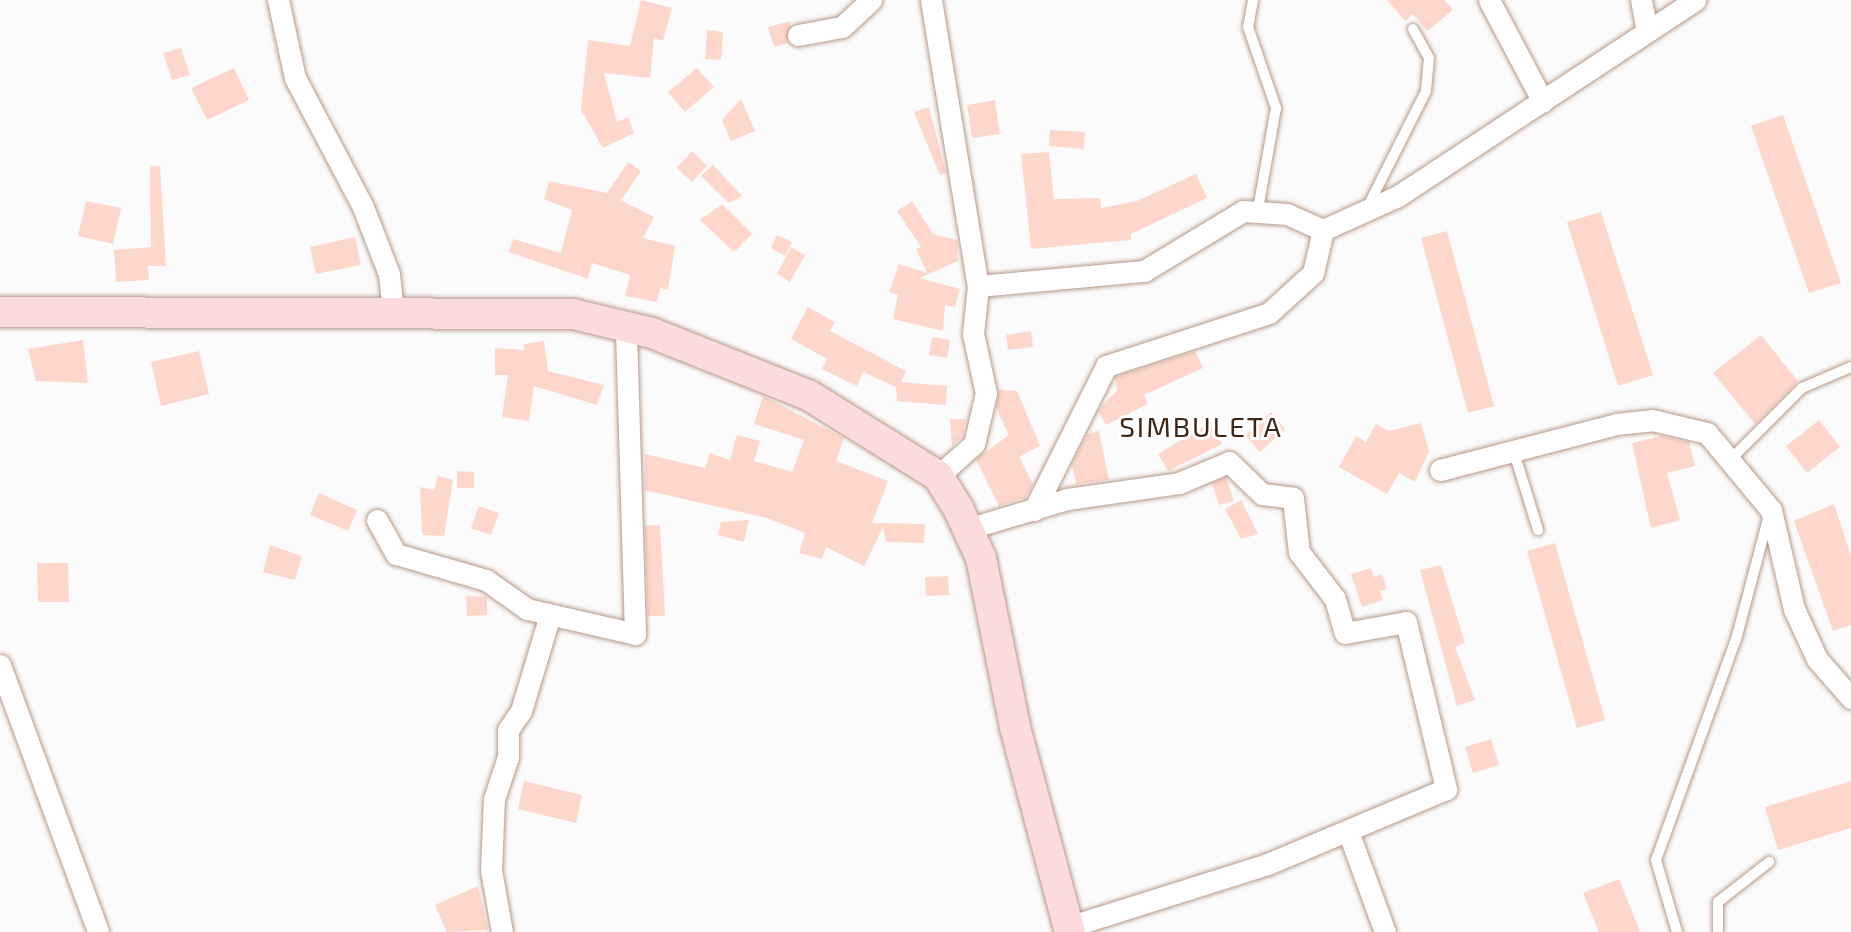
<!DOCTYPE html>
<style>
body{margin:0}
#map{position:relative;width:1851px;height:932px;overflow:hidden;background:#fbfbfb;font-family:"Exo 2",sans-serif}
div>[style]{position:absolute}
.building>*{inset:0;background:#fed7cc}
.roads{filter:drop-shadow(0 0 2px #b79884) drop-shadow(0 0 2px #b79884)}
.lane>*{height:10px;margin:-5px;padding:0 5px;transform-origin:5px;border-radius:5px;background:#fff}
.street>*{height:21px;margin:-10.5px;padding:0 10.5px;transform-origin:10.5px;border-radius:10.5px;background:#fff}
.secondary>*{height:30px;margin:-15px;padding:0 15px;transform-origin:15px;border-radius:15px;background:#fbdbdc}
span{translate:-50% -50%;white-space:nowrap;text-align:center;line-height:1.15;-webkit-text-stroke:6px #fff;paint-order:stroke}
.quarter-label{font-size:28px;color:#3f2615;letter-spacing:2px}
</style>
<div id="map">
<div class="building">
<div style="clip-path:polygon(641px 0,672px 8px,663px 41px,654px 38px,650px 78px,604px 73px,617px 122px,628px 117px,634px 133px,603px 148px,581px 110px,588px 40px,630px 46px)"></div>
<div style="clip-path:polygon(1387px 0,1445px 0,1453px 10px,1427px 31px,1413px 14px,1405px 21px)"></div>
<div style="clip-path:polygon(791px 21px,788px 43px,774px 47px,768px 27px)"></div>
<div style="clip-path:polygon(707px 30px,723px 32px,721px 60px,705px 59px)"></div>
<div style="clip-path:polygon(181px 48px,190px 75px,172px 80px,163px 53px)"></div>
<div style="clip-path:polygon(234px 68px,249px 100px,207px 120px,191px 88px)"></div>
<div style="clip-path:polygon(697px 68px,714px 87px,685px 112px,668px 92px)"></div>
<div style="clip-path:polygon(741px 99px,755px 131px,731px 141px,722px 120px)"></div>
<div style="clip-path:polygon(995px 100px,1000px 134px,972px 138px,967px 105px)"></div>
<div style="clip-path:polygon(929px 107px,946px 173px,940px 175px,914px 112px)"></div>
<div style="clip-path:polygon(1783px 115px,1841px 283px,1809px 293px,1751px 126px)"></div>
<div style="clip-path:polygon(1050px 130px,1085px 132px,1084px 149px,1049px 146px)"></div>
<div style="clip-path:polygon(692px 151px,707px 166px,692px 182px,677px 168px)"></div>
<div style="clip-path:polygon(1049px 152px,1054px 199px,1100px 198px,1101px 208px,1137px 201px,1196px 174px,1207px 198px,1131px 234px,1131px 240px,1031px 249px,1021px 154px)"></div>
<div style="clip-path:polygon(628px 162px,641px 171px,621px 200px,654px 217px,643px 238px,675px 246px,668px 290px,660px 288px,657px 302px,625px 296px,630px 275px,592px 263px,588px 279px,509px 252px,513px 239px,561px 253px,572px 210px,544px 199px,549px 181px,607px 193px)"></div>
<div style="clip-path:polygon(713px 165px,742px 196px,729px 203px,701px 176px)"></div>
<div style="clip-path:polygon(160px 166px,166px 266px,148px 266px,149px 280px,116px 282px,114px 250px,151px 247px,150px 167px)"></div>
<div style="clip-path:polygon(86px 201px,121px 208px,113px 244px,78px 236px)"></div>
<div style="clip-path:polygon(912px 201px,933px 234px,957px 240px,958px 261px,920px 278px,960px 289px,955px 307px,945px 305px,943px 331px,893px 319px,898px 295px,889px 292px,899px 264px,927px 273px,916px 249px,921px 247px,897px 211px)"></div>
<div style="clip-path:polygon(722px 204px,752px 234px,734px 252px,700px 220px)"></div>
<div style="clip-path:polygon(1601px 212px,1653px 375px,1618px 386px,1567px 222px)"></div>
<div style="clip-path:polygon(1447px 231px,1494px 406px,1468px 413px,1421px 238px)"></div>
<div style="clip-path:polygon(777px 235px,792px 242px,785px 256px,771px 248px)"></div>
<div style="clip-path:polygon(355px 237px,361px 265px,316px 274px,310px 247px)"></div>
<div style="clip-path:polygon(791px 247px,805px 255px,790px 282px,777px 274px)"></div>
<div style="clip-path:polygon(808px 307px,835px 322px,830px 331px,906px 371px,901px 382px,947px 386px,946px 405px,897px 401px,896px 387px,863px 372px,857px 386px,822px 369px,827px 359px,791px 339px)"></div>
<div style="clip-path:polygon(1031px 331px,1033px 347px,1008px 350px,1006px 335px)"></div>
<div style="clip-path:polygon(1761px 335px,1798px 381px,1755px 424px,1713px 373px)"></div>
<div style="clip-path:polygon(932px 337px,950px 340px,947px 358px,929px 355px)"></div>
<div style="clip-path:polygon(83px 340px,88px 383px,36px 381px,28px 349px)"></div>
<div style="clip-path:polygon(544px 341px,548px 371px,604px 385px,597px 405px,534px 386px,529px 421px,502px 417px,508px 375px,495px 375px,495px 348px,524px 350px,524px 344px)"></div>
<div style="clip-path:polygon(199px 351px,209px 394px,161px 406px,151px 362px)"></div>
<div style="clip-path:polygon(1195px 351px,1203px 368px,1144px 395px,1148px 404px,1106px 425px,1098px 411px,1117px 390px,1115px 377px)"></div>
<div style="clip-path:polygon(999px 390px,1017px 391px,1040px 446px,1019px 457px,1033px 484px,1025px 498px,999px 506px,976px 459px,1009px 435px,996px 408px)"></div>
<div style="clip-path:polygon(763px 396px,844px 438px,836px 461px,888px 481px,872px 523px,925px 524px,924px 543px,886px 542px,883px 527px,864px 566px,826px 547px,822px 559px,799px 553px,805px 533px,767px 518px,644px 490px,645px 454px,705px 468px,710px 453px,730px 460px,737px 435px,760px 441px,754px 461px,792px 472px,804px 440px,754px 424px)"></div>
<div style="clip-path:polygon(1271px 412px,1285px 429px,1260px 452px,1245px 435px)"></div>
<div style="clip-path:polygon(950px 419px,966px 419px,962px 437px,952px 446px)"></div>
<div style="clip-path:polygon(1819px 420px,1840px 447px,1807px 473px,1786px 446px)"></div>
<div style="clip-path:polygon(1210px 423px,1222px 444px,1168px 471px,1158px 454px)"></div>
<div style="clip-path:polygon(1421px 423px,1429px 451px,1415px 482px,1399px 473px,1387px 494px,1339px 467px,1356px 436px,1366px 442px,1376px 424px,1389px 431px)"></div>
<div style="clip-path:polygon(1099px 431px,1109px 480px,1076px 484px,1072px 464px,1087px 434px)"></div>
<div style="clip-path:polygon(1661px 436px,1689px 442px,1695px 466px,1667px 473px,1680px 520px,1651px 528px,1632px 443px)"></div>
<div style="clip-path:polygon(457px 471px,474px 472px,474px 488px,457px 488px)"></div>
<div style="clip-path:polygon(438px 476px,453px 480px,444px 536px,422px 535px,420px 487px,434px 490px)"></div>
<div style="clip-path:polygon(1226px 477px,1234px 501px,1219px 505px,1212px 483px)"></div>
<div style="clip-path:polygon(319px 493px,357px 510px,348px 531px,310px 515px)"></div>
<div style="clip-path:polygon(1241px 500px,1258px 534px,1241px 539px,1225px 509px)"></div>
<div style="clip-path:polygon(1834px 504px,1851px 556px,1851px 625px,1833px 631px,1794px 521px)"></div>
<div style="clip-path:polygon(479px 506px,499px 513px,491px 535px,471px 528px)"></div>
<div style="clip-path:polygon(749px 520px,744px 542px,718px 535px,721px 522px)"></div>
<div style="clip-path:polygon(660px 525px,665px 616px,648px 616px,645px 526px)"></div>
<div style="clip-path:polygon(1555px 543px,1605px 720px,1577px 728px,1527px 551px)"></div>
<div style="clip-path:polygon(270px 545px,302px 556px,295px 580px,263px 572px)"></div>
<div style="clip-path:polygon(37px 563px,68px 563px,69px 602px,38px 602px)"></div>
<div style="clip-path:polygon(1441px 565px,1465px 643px,1455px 647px,1475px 700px,1457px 706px,1420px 570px)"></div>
<div style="clip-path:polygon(1371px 568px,1374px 577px,1382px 574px,1387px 589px,1380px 591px,1383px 600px,1362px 607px,1351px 574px)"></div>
<div style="clip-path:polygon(948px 576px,949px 595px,926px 596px,925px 577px)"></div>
<div style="clip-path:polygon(466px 596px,487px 597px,487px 615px,467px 616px)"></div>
<div style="clip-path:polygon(1491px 739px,1499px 765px,1473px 773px,1465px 747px)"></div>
<div style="clip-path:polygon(524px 781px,582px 795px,576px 823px,518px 809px)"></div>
<div style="clip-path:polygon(1851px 781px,1851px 828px,1778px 850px,1765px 807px)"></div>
<div style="clip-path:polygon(1619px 879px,1640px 932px,1599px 932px,1583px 893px)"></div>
<div style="clip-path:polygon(478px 886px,488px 930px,447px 932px,435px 905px)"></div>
</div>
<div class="roads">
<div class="lane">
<div style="left:1253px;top:0;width:27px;rotate:100deg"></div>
<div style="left:1248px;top:27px;width:86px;rotate:70.9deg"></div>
<div style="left:1276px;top:108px;width:103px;rotate:100.1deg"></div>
<div style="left:1366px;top:210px;width:133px;rotate:-63.2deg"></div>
<div style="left:1426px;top:91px;width:33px;rotate:-85deg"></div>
<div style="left:1429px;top:58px;width:33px;rotate:-119deg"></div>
<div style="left:1513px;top:449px;width:85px;rotate:72.8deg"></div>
<div style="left:1731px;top:459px;width:100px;rotate:-45deg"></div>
<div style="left:1802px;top:388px;width:53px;rotate:-23.2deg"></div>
<div style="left:1677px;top:932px;width:75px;rotate:-106.3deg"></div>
<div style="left:1656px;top:860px;width:238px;rotate:-70.1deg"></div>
<div style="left:1737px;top:636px;width:121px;rotate:-75.2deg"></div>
<div style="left:1718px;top:932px;width:30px;rotate:-90deg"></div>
<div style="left:1718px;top:902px;width:65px;rotate:-38.1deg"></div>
</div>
<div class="street">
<div style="left:278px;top:0;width:80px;rotate:77.7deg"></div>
<div style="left:295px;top:78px;width:146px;rotate:62.2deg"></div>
<div style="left:363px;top:207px;width:72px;rotate:68.8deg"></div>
<div style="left:389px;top:274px;width:37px;rotate:84deg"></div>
<div style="left:931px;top:0;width:290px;rotate:80.7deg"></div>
<div style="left:978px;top:286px;width:48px;rotate:95.9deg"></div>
<div style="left:973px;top:334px;width:60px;rotate:77.6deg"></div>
<div style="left:986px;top:393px;width:52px;rotate:103.2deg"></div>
<div style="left:974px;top:444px;width:48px;rotate:138.4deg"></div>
<div style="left:1489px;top:0;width:115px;rotate:62.1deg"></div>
<div style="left:1641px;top:0;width:31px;rotate:79deg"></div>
<div style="left:798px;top:35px;width:45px;rotate:-10.3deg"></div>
<div style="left:842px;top:27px;width:40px;rotate:-43deg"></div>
<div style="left:978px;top:286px;width:167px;rotate:-5.2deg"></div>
<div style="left:1144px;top:271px;width:116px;rotate:-31.2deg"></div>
<div style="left:1243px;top:211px;width:44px;rotate:3.9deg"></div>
<div style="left:1287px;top:214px;width:39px;rotate:24deg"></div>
<div style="left:1323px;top:230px;width:82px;rotate:-24.4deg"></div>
<div style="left:1398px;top:196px;width:356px;rotate:-33.4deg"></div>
<div style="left:1440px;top:470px;width:182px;rotate:-14.6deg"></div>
<div style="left:1616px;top:424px;width:36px;rotate:-6deg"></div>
<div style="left:1652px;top:420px;width:57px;rotate:13.3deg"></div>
<div style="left:1707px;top:433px;width:100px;rotate:50.3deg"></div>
<div style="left:1771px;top:510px;width:102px;rotate:76.9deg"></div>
<div style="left:1794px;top:609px;width:55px;rotate:65.3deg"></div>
<div style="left:1817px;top:659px;width:52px;rotate:48.9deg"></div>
<div style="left:1034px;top:510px;width:161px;rotate:-63.4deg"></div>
<div style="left:1106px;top:366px;width:171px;rotate:-18deg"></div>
<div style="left:1269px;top:313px;width:59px;rotate:-42.3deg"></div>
<div style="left:1313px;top:273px;width:44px;rotate:-76.9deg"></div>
<div style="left:377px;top:520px;width:39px;rotate:61deg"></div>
<div style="left:396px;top:554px;width:94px;rotate:16.1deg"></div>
<div style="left:486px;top:580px;width:50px;rotate:35.3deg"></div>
<div style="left:527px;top:609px;width:111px;rotate:13deg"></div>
<div style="left:635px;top:634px;width:305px;rotate:-91.7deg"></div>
<div style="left:967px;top:529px;width:104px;rotate:-16.7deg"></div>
<div style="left:1067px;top:499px;width:113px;rotate:-8.1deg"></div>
<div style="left:1179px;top:483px;width:54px;rotate:-22.8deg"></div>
<div style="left:1229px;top:462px;width:46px;rotate:44.1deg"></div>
<div style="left:1262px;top:494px;width:31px;rotate:7deg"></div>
<div style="left:1293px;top:498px;width:54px;rotate:83.7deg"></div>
<div style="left:1299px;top:552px;width:59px;rotate:52.5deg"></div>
<div style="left:1335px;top:599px;width:35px;rotate:74deg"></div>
<div style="left:1345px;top:633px;width:62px;rotate:-10.2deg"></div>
<div style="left:1406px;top:622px;width:172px;rotate:76.5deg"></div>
<div style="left:1446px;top:789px;width:193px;rotate:157.2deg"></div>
<div style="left:1268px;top:864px;width:210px;rotate:162.5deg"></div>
<div style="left:0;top:665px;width:284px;rotate:69.8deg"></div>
<div style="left:1348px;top:831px;width:108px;rotate:69.9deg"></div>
<div style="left:502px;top:932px;width:63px;rotate:-100.1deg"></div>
<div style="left:491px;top:870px;width:71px;rotate:-87.6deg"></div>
<div style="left:494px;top:799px;width:44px;rotate:-71.6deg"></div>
<div style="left:508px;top:757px;width:27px;rotate:-90deg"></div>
<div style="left:508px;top:730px;width:23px;rotate:-56deg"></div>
<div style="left:521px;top:711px;width:100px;rotate:-73.2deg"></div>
</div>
<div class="secondary">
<div style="left:0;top:312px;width:573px;rotate:0.2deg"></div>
<div style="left:573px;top:314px;width:81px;rotate:13.5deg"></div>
<div style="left:652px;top:333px;width:170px;rotate:21.7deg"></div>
<div style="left:810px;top:396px;width:151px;rotate:32deg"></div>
<div style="left:938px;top:476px;width:38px;rotate:58deg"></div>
<div style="left:958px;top:508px;width:55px;rotate:65.3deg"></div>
<div style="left:981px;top:558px;width:172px;rotate:78.6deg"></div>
<div style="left:1015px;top:727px;width:212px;rotate:75deg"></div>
</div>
</div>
<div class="quarter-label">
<span style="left:1201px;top:426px">SIMBULETA</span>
</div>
</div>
